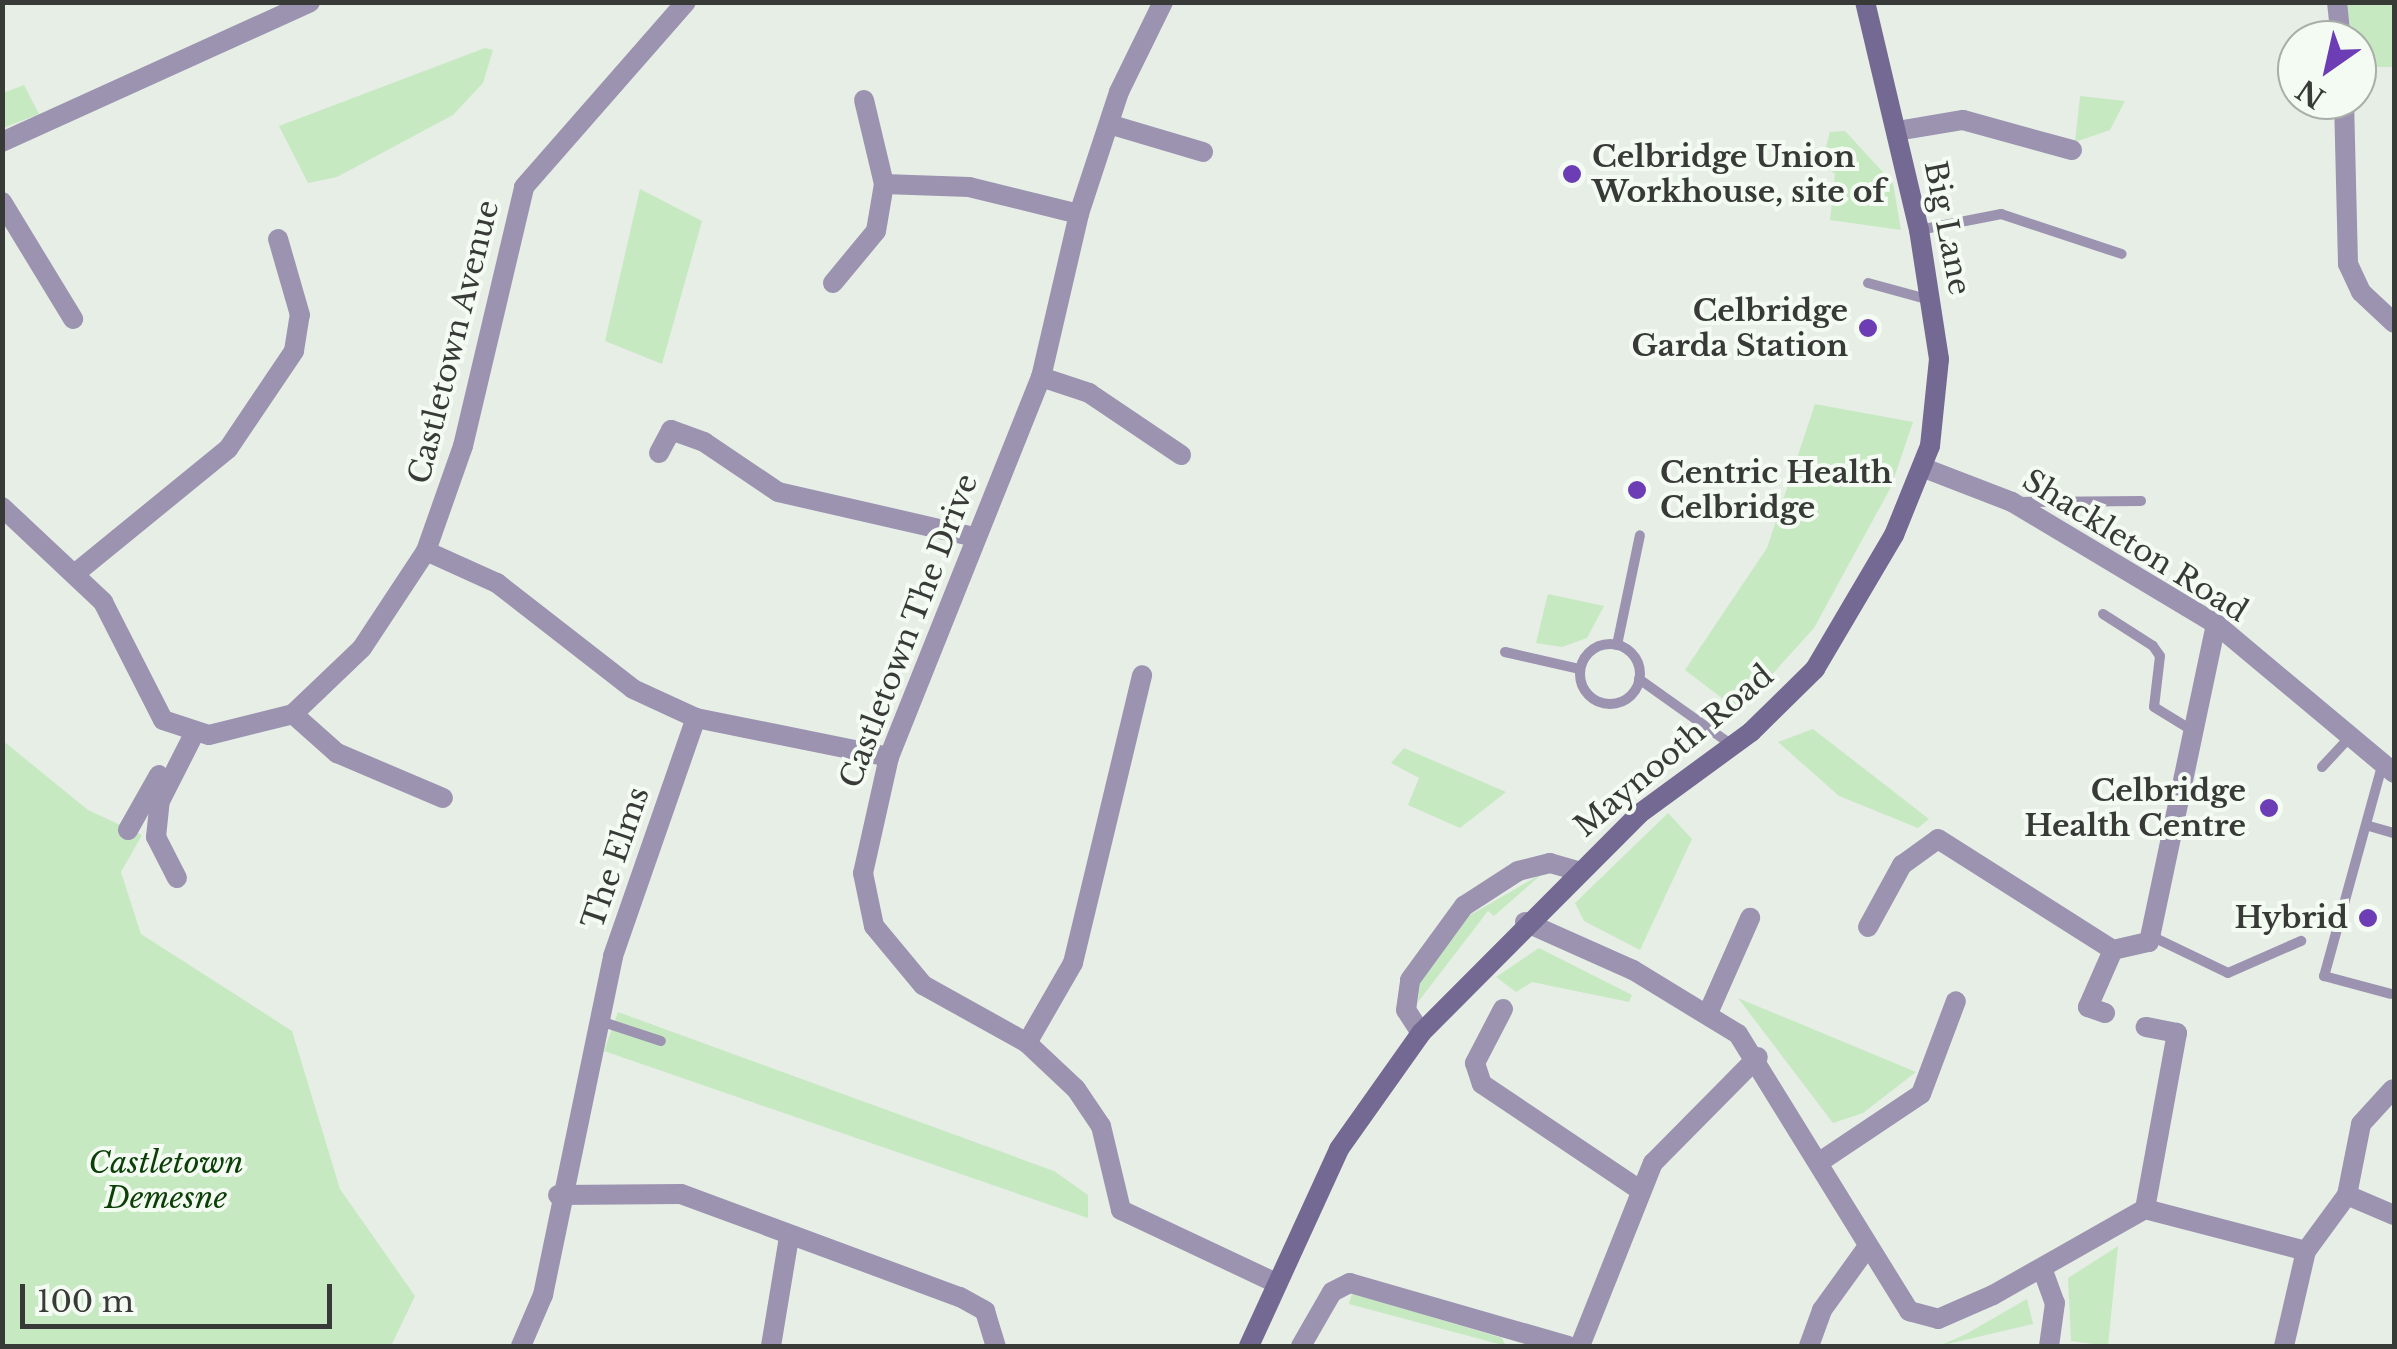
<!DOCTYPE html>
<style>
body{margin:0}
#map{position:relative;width:2397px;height:1349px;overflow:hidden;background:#e7eee6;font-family:"Libre Baskerville",serif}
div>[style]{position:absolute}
.green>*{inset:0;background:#c6e9c2}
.service>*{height:10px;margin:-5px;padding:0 5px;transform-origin:5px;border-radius:5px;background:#9b93b0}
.service>.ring{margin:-5px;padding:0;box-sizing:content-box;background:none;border:10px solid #9b93b0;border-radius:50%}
.minor>*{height:20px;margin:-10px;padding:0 10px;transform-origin:10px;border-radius:10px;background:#9b93b0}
.tertiary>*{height:20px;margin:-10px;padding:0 10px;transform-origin:10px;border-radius:10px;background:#9b93b0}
.secondary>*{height:20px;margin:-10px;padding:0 10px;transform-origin:10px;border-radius:10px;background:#746992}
.dots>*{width:28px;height:28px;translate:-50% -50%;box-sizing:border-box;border:5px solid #f4fbf3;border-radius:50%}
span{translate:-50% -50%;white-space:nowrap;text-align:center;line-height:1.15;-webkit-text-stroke:8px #f4fbf3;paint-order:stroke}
.poi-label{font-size:30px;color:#373a37;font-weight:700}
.left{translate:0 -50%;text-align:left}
.right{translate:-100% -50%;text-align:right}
.street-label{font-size:30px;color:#373a37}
.park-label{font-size:30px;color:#0b3f07;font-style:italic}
.frame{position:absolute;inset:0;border:5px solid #373a37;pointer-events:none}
.north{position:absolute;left:2277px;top:20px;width:100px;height:100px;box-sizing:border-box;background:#f4fbf3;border:2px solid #a8aea8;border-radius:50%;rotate:214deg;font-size:28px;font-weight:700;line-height:40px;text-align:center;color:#373a37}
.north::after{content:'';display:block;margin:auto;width:35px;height:45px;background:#6c3db4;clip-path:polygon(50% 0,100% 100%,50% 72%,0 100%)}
.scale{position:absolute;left:20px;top:1284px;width:312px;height:45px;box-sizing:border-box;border:5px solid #373a37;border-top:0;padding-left:12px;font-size:30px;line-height:35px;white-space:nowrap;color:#373a37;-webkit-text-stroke:8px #f4fbf3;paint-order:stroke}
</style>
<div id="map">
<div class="green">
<div style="clip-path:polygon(2346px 3px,2394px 3px,2394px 67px,2357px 67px)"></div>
<div style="clip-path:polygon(485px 48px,493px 50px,483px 83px,453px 115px,337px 177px,308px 183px,279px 126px)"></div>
<div style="clip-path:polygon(24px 85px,39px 114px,3px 128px,3px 93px)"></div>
<div style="clip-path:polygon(2080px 96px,2125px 101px,2110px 130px,2075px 142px)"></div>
<div style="clip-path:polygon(1845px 131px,1893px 183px,1901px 230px,1830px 220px,1835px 174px,1821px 164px,1830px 132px)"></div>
<div style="clip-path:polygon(640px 189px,702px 221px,662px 364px,605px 341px)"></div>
<div style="clip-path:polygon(1815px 404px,1913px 422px,1891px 487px,1814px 628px,1739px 711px,1685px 670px,1767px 548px)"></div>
<div style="clip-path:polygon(1548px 594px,1604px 606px,1587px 638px,1562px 647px,1536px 643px)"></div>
<div style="clip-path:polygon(1813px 729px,1929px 819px,1918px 828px,1839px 796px,1778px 742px)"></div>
<div style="clip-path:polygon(2px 740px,88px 810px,142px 835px,121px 872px,141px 934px,292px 1031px,340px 1189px,415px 1296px,391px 1346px,3px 1346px)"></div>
<div style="clip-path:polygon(1404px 748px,1506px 792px,1460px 828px,1408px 805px,1419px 778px,1391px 763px)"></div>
<div style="clip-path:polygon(1668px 813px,1692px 839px,1640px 950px,1584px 921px,1575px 903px)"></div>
<div style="clip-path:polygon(1543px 873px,1494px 916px,1488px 911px,1418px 1002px,1420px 982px,1460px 921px)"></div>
<div style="clip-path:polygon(1539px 948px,1632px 995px,1629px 1002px,1532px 982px,1516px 992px,1496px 977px)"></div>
<div style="clip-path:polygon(1738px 998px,1916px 1072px,1863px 1113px,1833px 1123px)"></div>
<div style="clip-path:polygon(618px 1012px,1054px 1171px,1088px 1195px,1088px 1218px,604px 1051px)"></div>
<div style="clip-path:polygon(2118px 1246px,2108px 1346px,2071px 1341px,2068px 1278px)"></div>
<div style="clip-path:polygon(1352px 1293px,1502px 1338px,1506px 1346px,1349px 1304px)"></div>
<div style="clip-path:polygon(2027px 1299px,2033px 1324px,1939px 1346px,1966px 1334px)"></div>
</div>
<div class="service">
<div style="left:1919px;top:230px;width:84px;rotate:-11deg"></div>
<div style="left:2001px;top:214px;width:127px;rotate:18.3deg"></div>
<div style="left:1868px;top:283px;width:64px;rotate:15.3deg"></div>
<div style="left:2018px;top:502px;width:123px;rotate:-0.5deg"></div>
<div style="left:2103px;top:614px;width:59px;rotate:32.6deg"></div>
<div style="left:2153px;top:646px;width:12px;rotate:55deg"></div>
<div style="left:2160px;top:656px;width:51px;rotate:96.7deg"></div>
<div style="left:2154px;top:707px;width:46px;rotate:31.6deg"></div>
<div class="ring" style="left:1580px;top:644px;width:50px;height:50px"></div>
<div style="left:1617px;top:645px;width:112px;rotate:-78.2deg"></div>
<div style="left:1505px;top:652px;width:77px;rotate:12.8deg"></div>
<div style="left:1639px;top:679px;width:114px;rotate:35.4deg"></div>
<div style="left:2382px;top:766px;width:218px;rotate:105.4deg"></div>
<div style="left:2324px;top:976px;width:69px;rotate:15deg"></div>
<div style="left:2322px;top:767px;width:37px;rotate:-47deg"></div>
<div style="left:2369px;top:826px;width:26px;rotate:16deg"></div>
<div style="left:2151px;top:936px;width:85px;rotate:25.7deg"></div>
<div style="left:2228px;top:973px;width:80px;rotate:-23.7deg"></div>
<div style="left:600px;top:1021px;width:64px;rotate:18.2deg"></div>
</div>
<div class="minor">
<div style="left:1163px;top:2px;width:100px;rotate:116.1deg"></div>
<div style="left:1119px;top:92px;width:128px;rotate:108.2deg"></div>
<div style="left:1079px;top:214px;width:167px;rotate:103.1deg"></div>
<div style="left:1041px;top:377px;width:409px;rotate:111.8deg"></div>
<div style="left:889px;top:757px;width:119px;rotate:102.6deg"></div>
<div style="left:863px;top:873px;width:54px;rotate:78.3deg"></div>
<div style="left:874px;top:926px;width:77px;rotate:50.3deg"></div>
<div style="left:923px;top:985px;width:119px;rotate:29.1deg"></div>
<div style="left:1027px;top:1043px;width:67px;rotate:43.2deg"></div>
<div style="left:1076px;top:1089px;width:45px;rotate:56deg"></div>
<div style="left:1101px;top:1126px;width:86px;rotate:76.6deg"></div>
<div style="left:1121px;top:1210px;width:167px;rotate:25.2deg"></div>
<div style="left:2337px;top:2px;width:38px;rotate:84deg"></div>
<div style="left:864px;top:100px;width:86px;rotate:76.6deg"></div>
<div style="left:2344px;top:100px;width:164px;rotate:88.6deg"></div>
<div style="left:2348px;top:264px;width:31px;rotate:65deg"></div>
<div style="left:2361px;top:292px;width:45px;rotate:43.2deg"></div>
<div style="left:1112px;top:125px;width:95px;rotate:16.5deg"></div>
<div style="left:1897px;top:131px;width:67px;rotate:-9.5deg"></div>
<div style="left:1963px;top:120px;width:113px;rotate:15.4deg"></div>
<div style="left:2px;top:142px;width:338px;rotate:-24.4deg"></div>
<div style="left:2px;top:202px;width:137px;rotate:58.7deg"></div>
<div style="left:833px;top:283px;width:67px;rotate:-50.4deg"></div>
<div style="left:876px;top:231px;width:48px;rotate:-80.3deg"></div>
<div style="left:884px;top:184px;width:85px;rotate:2deg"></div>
<div style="left:969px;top:187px;width:113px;rotate:13.8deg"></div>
<div style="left:1041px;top:377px;width:51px;rotate:18.4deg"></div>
<div style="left:1089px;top:393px;width:111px;rotate:34deg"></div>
<div style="left:659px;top:453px;width:26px;rotate:-62deg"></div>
<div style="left:671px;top:430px;width:35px;rotate:20deg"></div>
<div style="left:704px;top:442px;width:89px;rotate:34deg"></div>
<div style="left:778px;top:492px;width:201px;rotate:12.9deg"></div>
<div style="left:2px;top:507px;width:139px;rotate:43.2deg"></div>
<div style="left:103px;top:602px;width:132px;rotate:63deg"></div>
<div style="left:163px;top:720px;width:48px;rotate:18.1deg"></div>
<div style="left:209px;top:735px;width:87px;rotate:-14deg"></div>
<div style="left:293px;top:714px;width:95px;rotate:-43.7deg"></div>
<div style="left:362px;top:648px;width:116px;rotate:-56.6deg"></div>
<div style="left:426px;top:551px;width:111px;rotate:-70.6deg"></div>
<div style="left:463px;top:446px;width:266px;rotate:-76.7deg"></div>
<div style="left:524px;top:187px;width:246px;rotate:-48.8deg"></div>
<div style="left:426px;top:551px;width:78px;rotate:24.3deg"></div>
<div style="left:497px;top:583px;width:172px;rotate:37.9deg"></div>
<div style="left:633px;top:689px;width:69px;rotate:24.7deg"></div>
<div style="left:696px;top:718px;width:197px;rotate:11.4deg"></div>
<div style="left:77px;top:572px;width:195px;rotate:-39.2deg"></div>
<div style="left:228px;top:449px;width:118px;rotate:-56deg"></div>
<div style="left:294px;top:351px;width:36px;rotate:-81deg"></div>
<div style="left:300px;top:315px;width:79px;rotate:-106.1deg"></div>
<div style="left:293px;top:714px;width:59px;rotate:41.6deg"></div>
<div style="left:337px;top:753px;width:115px;rotate:23deg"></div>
<div style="left:128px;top:830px;width:63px;rotate:-60.6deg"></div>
<div style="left:177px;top:878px;width:46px;rotate:-117.1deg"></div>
<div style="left:156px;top:837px;width:36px;rotate:-84deg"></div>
<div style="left:160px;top:801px;width:77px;rotate:-63.1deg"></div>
<div style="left:1525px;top:922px;width:118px;rotate:24deg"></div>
<div style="left:1633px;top:970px;width:123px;rotate:31.4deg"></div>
<div style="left:1738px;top:1034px;width:326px;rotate:58.3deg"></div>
<div style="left:1909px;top:1311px;width:30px;rotate:15deg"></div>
<div style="left:1938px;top:1319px;width:60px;rotate:-23.6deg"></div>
<div style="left:1993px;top:1295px;width:175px;rotate:-29.5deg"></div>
<div style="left:2145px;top:1209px;width:166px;rotate:14.6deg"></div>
<div style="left:1868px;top:927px;width:71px;rotate:-61.3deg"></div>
<div style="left:1902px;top:865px;width:44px;rotate:-35.8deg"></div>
<div style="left:1938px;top:839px;width:207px;rotate:32.4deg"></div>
<div style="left:2113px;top:950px;width:37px;rotate:-13deg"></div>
<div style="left:2149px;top:942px;width:325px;rotate:-78.1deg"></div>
<div style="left:1503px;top:1009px;width:61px;rotate:117.4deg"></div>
<div style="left:1475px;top:1063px;width:22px;rotate:72deg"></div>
<div style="left:1482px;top:1084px;width:187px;rotate:33.9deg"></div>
<div style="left:1709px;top:1011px;width:102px;rotate:-66.2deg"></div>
<div style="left:2105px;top:1013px;width:18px;rotate:-161deg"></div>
<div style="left:2088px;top:1007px;width:62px;rotate:-66.3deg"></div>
<div style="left:1421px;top:1033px;width:27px;rotate:-123deg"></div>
<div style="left:1406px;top:1010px;width:30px;rotate:-82deg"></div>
<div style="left:1410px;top:980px;width:92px;rotate:-53.9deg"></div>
<div style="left:1464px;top:906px;width:64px;rotate:-32.9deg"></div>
<div style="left:1518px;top:871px;width:33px;rotate:-14deg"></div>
<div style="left:1550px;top:863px;width:29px;rotate:16deg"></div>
<div style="left:1027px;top:1043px;width:92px;rotate:-60.1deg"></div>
<div style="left:1073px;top:963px;width:296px;rotate:-76.5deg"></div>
<div style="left:1821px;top:1161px;width:120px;rotate:-33.8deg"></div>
<div style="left:1921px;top:1094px;width:99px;rotate:-69.4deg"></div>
<div style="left:558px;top:1195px;width:123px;rotate:-0.5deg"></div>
<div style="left:681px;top:1194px;width:297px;rotate:20.3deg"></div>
<div style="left:960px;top:1297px;width:29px;rotate:29deg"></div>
<div style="left:985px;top:1311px;width:37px;rotate:73deg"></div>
<div style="left:2347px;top:1195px;width:51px;rotate:23.1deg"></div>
<div style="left:2145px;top:1209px;width:179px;rotate:-79.7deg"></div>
<div style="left:2177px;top:1033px;width:32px;rotate:-169deg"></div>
<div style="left:2042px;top:1268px;width:37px;rotate:70deg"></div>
<div style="left:2055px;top:1303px;width:43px;rotate:97.9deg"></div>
<div style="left:521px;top:1346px;width:56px;rotate:-66.7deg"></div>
<div style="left:543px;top:1295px;width:346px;rotate:-78.3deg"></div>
<div style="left:613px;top:956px;width:252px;rotate:-70.8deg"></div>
<div style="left:771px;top:1346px;width:110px;rotate:-80.6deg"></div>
<div style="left:1301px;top:1346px;width:62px;rotate:-60.1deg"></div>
<div style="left:1332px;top:1292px;width:20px;rotate:-27deg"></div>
<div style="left:1350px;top:1283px;width:227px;rotate:16.1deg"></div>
<div style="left:1580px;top:1346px;width:197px;rotate:-68.3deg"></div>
<div style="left:1653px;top:1163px;width:149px;rotate:-45.3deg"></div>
<div style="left:1809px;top:1346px;width:38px;rotate:-70deg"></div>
<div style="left:1822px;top:1310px;width:75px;rotate:-54.2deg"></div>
<div style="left:2284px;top:1346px;width:98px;rotate:-77deg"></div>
<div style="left:2306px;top:1251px;width:69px;rotate:-53.8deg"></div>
<div style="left:2347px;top:1195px;width:72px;rotate:-78.8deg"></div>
<div style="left:2361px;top:1124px;width:47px;rotate:-47.6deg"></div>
</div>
<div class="tertiary">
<div style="left:1924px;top:468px;width:94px;rotate:21.1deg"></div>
<div style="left:2012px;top:502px;width:238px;rotate:30.9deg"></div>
<div style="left:2216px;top:624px;width:232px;rotate:39.9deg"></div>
</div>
<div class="secondary">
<div style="left:1249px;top:1346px;width:217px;rotate:-65.4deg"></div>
<div style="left:1339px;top:1149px;width:142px;rotate:-54.7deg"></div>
<div style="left:1421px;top:1033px;width:309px;rotate:-45.1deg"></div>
<div style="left:1639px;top:814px;width:139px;rotate:-36.2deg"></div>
<div style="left:1751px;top:732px;width:90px;rotate:-44.5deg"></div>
<div style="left:1815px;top:669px;width:156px;rotate:-59.5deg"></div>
<div style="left:1894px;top:535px;width:96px;rotate:-68deg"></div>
<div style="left:1930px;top:446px;width:87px;rotate:-84.1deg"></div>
<div style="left:1939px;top:359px;width:131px;rotate:-98.8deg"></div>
<div style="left:1919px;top:230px;width:234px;rotate:-103.3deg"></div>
</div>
<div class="dots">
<div style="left:1572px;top:174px;background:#6c3db4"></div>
<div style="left:1868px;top:328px;background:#6c3db4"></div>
<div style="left:1637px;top:490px;background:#6c3db4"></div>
<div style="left:2269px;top:808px;background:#6c3db4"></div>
<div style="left:2368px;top:918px;background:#6c3db4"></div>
</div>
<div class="poi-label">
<span class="left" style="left:1592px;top:174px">Celbridge Union<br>Workhouse, site of</span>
<span class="right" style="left:1848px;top:328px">Celbridge<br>Garda Station</span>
<span class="left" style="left:1660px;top:490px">Centric Health<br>Celbridge</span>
<span class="right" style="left:2246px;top:808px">Celbridge<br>Health Centre</span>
<span class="right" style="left:2348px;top:918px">Hybrid</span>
</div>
<div class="street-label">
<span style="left:1947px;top:228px;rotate:79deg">Big Lane</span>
<span style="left:454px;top:342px;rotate:-76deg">Castletown Avenue</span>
<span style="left:2135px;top:546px;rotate:32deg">Shackleton Road</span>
<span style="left:909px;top:631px;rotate:-69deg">Castletown The Drive</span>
<span style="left:1674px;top:751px;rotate:-40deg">Maynooth Road</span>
<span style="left:616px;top:858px;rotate:-71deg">The Elms</span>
</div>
<div class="park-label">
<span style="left:166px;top:1180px">Castletown<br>Demesne</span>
</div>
<div class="frame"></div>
<div class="north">N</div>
<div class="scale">100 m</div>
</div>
